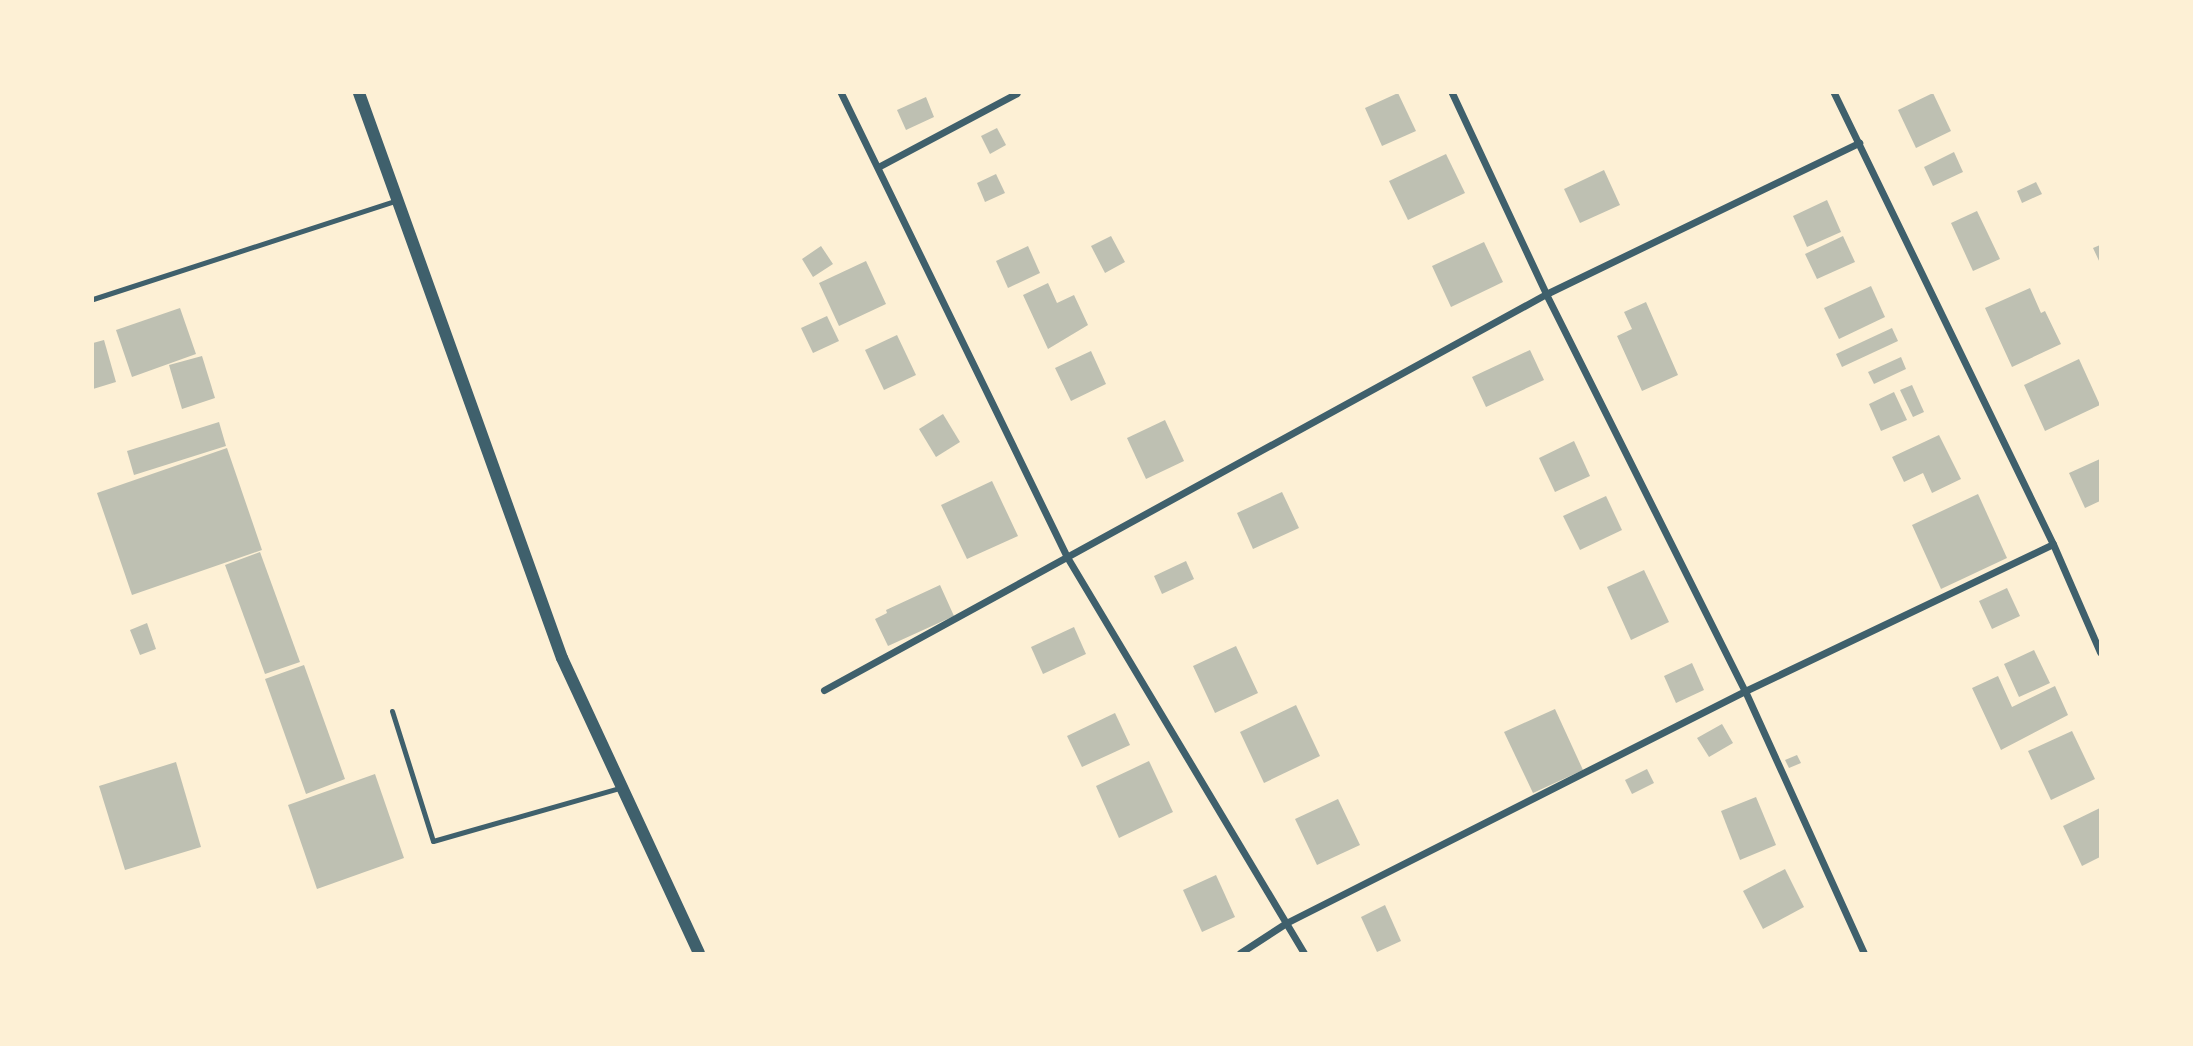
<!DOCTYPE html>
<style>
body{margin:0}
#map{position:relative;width:2193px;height:1046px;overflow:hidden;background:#fdf0d5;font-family:Rubik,sans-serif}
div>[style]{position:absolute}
.building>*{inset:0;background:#bec0b2}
.service>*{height:5px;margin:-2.5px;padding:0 2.5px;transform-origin:2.5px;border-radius:2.5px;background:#3f606c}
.minor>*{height:7px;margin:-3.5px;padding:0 3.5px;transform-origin:3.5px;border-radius:3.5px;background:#3f606c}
.tertiary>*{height:12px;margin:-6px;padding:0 6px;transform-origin:6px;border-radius:6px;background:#3f606c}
span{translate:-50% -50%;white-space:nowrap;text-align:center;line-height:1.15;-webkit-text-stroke:5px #fdf0d5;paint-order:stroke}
.frame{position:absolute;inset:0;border:94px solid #fdf0d5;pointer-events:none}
</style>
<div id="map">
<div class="building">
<div style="clip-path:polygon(1398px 93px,1416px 131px,1382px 146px,1365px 108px)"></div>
<div style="clip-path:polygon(1933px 93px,1951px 131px,1916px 148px,1898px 110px)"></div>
<div style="clip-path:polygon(926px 97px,934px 117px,906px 130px,897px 110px)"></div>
<div style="clip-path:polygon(997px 128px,1006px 145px,990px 154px,981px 136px)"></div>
<div style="clip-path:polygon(1954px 152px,1963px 172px,1933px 186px,1924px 167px)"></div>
<div style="clip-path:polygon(1446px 154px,1465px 193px,1408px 220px,1389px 181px)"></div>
<div style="clip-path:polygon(1604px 170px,1620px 205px,1580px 223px,1564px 189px)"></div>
<div style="clip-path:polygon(996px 174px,1005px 193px,985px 202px,977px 183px)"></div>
<div style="clip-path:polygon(2036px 182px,2042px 194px,2022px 203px,2017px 191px)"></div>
<div style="clip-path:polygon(1827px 200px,1841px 232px,1807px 247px,1793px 216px)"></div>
<div style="clip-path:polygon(1977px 211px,2000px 259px,1973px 271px,1951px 223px)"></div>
<div style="clip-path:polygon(1111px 236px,1125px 262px,1105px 273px,1091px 246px)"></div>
<div style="clip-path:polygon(1843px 236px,1855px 262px,1817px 279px,1805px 254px)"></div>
<div style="clip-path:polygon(1484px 242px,1503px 282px,1451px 307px,1432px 266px)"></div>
<div style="clip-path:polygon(2100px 245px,2100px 263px,2093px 248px)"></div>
<div style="clip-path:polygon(821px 246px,833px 264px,813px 277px,802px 259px)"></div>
<div style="clip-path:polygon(1028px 246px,1040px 273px,1008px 288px,996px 261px)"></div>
<div style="clip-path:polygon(866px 261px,886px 304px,839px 326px,819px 283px)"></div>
<div style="clip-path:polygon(1048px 283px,1057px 303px,1074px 295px,1088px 325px,1048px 349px,1023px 295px)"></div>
<div style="clip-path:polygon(1871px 286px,1885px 317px,1839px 339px,1824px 308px)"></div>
<div style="clip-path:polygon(2030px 288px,2041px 313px,2045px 311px,2061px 344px,2012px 367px,1985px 308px)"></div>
<div style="clip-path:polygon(1646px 302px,1678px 375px,1642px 391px,1617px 336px,1632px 329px,1624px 312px)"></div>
<div style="clip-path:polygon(180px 308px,196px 354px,132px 377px,116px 330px)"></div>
<div style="clip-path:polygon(827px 316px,839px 341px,813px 353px,801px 328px)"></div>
<div style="clip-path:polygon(1892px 328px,1898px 341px,1842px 367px,1836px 354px)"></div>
<div style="clip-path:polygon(897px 335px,916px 375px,884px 390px,865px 350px)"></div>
<div style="clip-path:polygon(104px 340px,116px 382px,93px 389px,93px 343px)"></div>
<div style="clip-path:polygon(1530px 350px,1544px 380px,1486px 407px,1472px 377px)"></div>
<div style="clip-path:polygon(1091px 351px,1106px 384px,1071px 401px,1055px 368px)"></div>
<div style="clip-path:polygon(202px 356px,215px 398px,182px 409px,169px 365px)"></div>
<div style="clip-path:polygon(1901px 357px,1906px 369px,1874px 384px,1868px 372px)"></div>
<div style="clip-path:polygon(2079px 359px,2100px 405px,2045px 431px,2024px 385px)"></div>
<div style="clip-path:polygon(1912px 385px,1924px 412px,1913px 417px,1900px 390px)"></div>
<div style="clip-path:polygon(1894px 392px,1907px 420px,1881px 431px,1869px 404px)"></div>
<div style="clip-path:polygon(943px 414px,960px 442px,936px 457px,919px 429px)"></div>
<div style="clip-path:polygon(1165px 420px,1184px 461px,1146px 479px,1127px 438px)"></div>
<div style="clip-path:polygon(219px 422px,226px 446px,134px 475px,127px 451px)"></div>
<div style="clip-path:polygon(1939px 435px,1961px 479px,1932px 493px,1923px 473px,1904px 482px,1892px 457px)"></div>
<div style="clip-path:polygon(1574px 441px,1590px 476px,1555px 492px,1539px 458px)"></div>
<div style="clip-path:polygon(227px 448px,262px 550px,132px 595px,97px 493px)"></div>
<div style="clip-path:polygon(2100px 459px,2100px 501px,2085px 508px,2069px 473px)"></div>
<div style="clip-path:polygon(992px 481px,1018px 536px,967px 559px,941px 505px)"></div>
<div style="clip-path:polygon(1282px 492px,1299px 528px,1253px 549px,1237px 513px)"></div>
<div style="clip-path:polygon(1978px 494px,2007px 558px,1941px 589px,1912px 525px)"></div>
<div style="clip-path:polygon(1606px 496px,1622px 530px,1580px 550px,1563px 516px)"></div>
<div style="clip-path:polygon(260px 552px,300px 662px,265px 674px,225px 565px)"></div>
<div style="clip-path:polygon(1186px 561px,1194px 579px,1162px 594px,1154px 576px)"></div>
<div style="clip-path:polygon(1644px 570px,1669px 622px,1631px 640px,1607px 587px)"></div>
<div style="clip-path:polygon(940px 585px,954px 616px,888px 646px,875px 619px,887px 613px,886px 610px)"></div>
<div style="clip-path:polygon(2007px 588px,2020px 616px,1992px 629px,1979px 601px)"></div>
<div style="clip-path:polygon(147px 623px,156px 649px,140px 655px,130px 630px)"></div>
<div style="clip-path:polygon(1074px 627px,1086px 654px,1043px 674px,1031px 647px)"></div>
<div style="clip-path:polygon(1236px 646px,1258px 693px,1215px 713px,1193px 666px)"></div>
<div style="clip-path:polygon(2034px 650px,2050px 683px,2019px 697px,2004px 664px)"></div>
<div style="clip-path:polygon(1692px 663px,1704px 690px,1676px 703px,1664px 676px)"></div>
<div style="clip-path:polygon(304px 665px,345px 779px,306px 794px,265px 679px)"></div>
<div style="clip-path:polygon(1998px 676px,2012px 707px,2055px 686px,2068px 715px,2001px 750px,1972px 688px)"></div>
<div style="clip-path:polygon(1296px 705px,1320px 756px,1264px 783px,1240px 732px)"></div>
<div style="clip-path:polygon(1555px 709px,1583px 770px,1533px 793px,1504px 732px)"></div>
<div style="clip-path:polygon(1115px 713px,1130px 745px,1082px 767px,1067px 736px)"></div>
<div style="clip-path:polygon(1722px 724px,1733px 743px,1709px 757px,1697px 738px)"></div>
<div style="clip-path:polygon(2072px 731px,2095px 779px,2051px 800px,2028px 751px)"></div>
<div style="clip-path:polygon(1797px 755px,1801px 763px,1789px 768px,1785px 760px)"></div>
<div style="clip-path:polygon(1149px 761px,1173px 812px,1119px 838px,1096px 786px)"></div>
<div style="clip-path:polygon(176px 762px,201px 847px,125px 870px,99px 786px)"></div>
<div style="clip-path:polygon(1647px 769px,1654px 783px,1632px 794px,1625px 780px)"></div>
<div style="clip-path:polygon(375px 774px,404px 858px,317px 889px,288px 805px)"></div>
<div style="clip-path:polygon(1756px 797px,1776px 845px,1740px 860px,1721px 811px)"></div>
<div style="clip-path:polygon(1338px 799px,1360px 845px,1317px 865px,1295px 819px)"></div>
<div style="clip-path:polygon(2100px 808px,2100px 857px,2082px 866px,2063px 826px)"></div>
<div style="clip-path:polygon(1785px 869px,1804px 907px,1763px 929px,1743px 891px)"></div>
<div style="clip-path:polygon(1216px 875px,1235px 917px,1202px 932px,1183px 890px)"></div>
<div style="clip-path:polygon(1385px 905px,1401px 941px,1377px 952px,1361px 917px)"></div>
</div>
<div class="service">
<div style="left:93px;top:299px;width:320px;rotate:-18deg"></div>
<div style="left:392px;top:711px;width:136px;rotate:72.5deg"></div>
<div style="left:433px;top:841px;width:197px;rotate:-15.9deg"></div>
</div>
<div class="minor">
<div style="left:841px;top:93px;width:516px;rotate:64.03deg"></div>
<div style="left:1067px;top:557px;width:462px;rotate:59.1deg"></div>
<div style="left:1452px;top:93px;width:222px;rotate:64.9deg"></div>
<div style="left:1546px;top:294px;width:444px;rotate:63.4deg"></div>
<div style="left:1745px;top:691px;width:288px;rotate:65.6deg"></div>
<div style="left:1834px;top:93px;width:501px;rotate:64.1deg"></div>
<div style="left:2053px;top:544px;width:118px;rotate:66.5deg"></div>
<div style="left:878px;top:167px;width:157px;rotate:-28deg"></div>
<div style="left:824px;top:690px;width:823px;rotate:-28.74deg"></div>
<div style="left:1546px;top:294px;width:348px;rotate:-25.8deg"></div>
<div style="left:1240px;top:953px;width:55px;rotate:-33.1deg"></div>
<div style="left:1286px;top:923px;width:514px;rotate:-26.81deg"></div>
<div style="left:1745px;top:691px;width:341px;rotate:-25.5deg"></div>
</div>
<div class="tertiary">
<div style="left:359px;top:93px;width:600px;rotate:70.24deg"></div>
<div style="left:562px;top:658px;width:325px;rotate:65.1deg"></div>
</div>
<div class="frame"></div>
</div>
